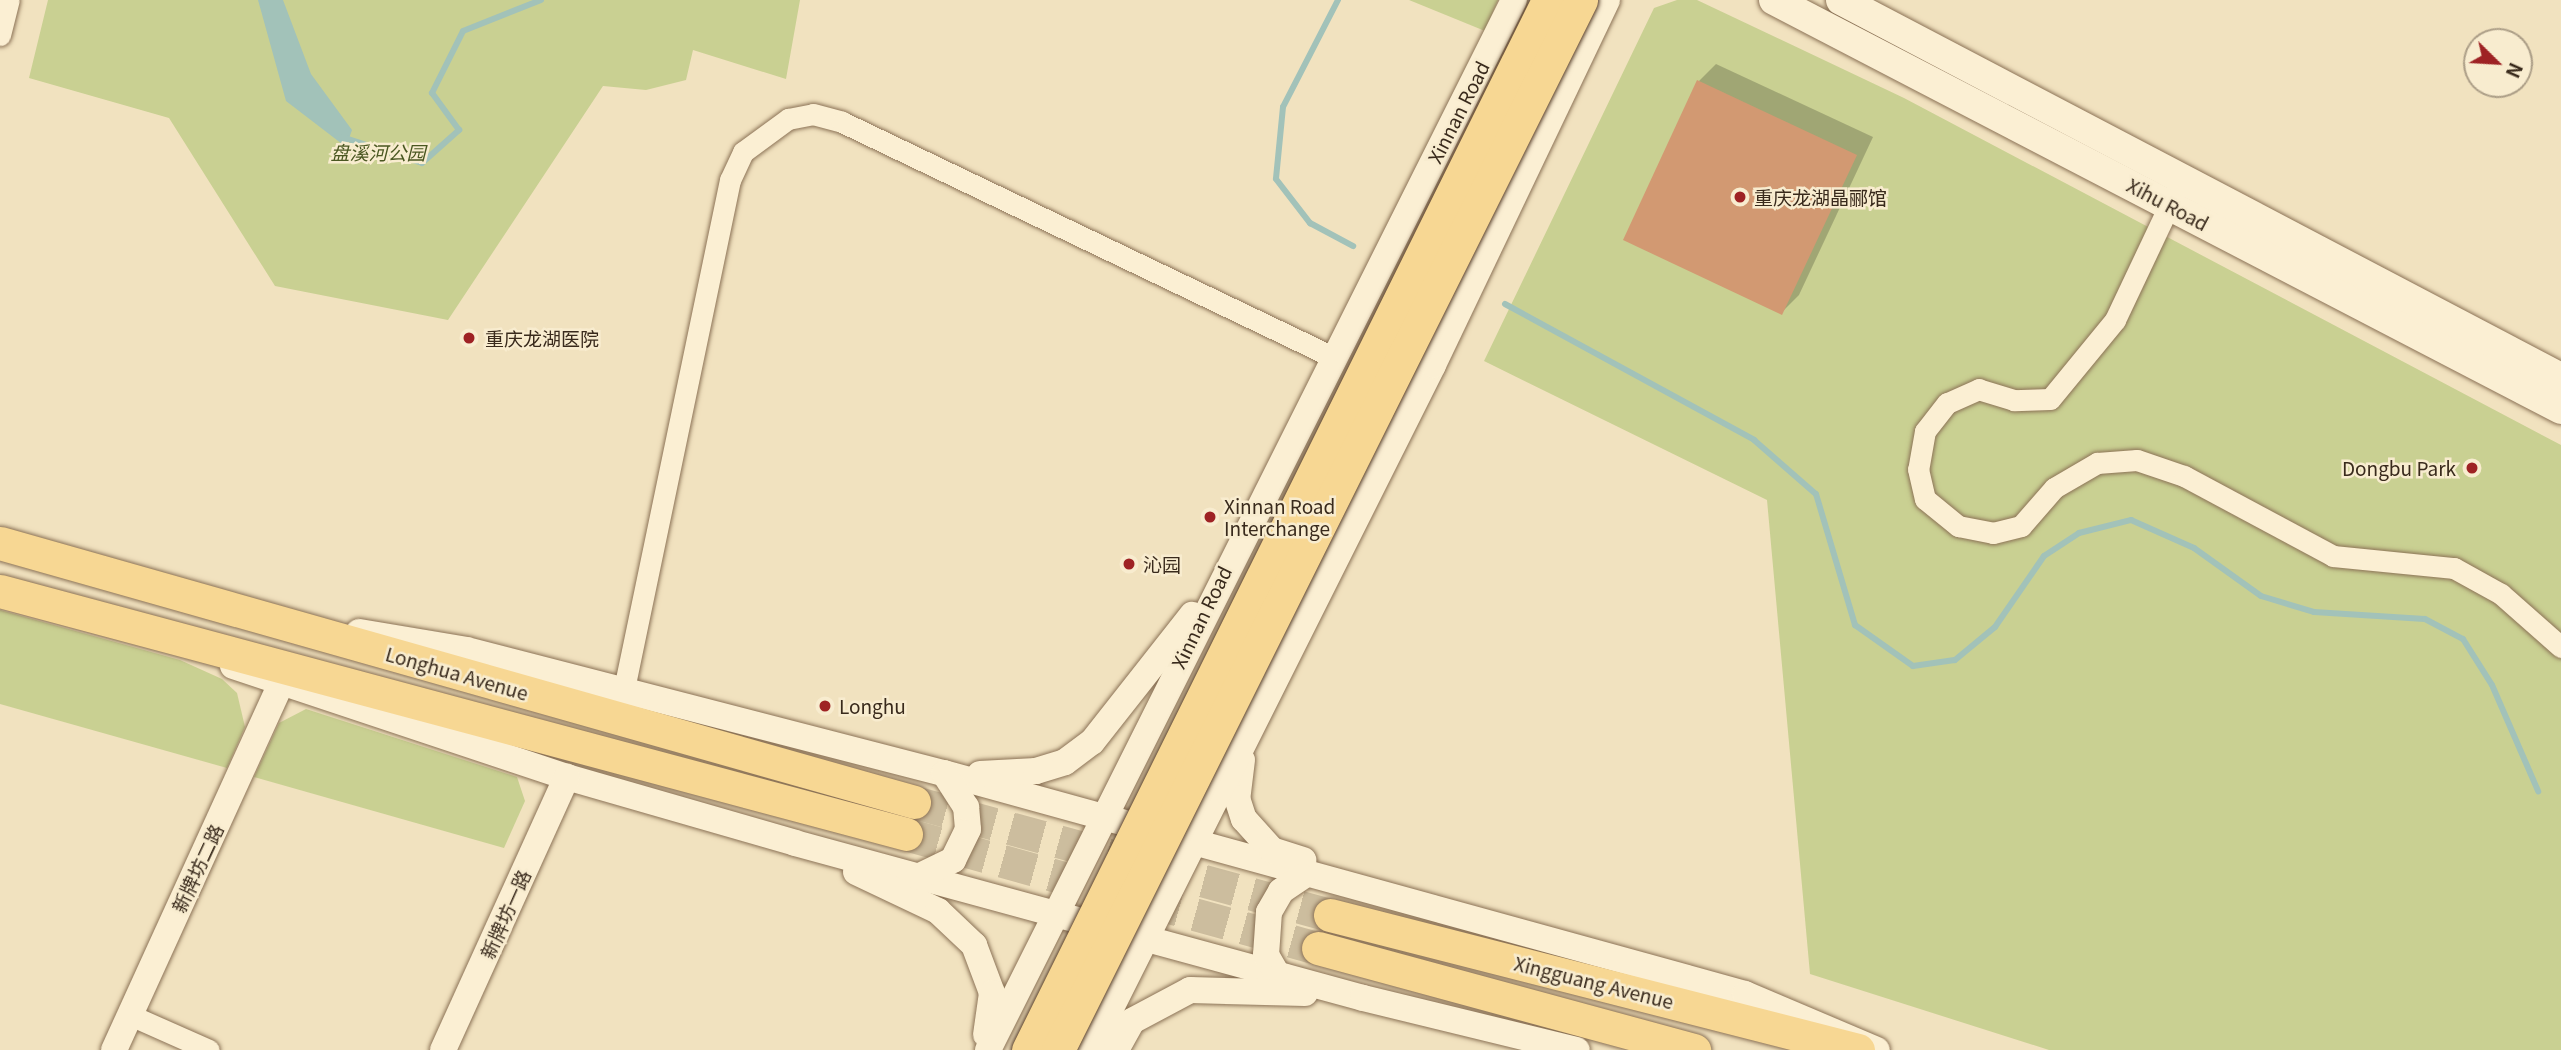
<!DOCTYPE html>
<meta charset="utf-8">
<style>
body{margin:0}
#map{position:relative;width:2561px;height:1050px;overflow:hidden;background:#f1e2bf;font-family:Georgia,"Noto Sans SC",serif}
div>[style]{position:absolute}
.green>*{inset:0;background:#c9d092}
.water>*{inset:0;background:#a2c2b9}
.shadow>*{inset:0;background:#0003}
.stream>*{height:6px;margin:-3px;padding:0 3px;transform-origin:3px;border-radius:3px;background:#a2c2b9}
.building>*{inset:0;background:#d29972}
.primary-tunnel>*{height:33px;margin-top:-16.5px;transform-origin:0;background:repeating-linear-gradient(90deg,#ccbd9e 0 33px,transparent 0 50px)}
.roads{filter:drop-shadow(0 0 2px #8b7256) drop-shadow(0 0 2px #8b7256)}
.minor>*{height:21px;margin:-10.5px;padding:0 10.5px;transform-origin:10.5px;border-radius:10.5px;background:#fbefd3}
.tertiary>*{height:26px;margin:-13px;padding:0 13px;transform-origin:13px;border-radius:13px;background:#fbefd3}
.secondary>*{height:30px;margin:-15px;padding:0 15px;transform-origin:15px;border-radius:15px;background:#fbefd3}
.primary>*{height:33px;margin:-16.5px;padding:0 16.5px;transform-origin:16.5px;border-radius:16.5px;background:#f7d793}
.bridges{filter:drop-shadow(0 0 2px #583f2b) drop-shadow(0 0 2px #583f2b)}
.primary-bridge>*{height:33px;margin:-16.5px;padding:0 16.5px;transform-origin:16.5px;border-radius:16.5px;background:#f7d793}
.dots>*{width:19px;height:19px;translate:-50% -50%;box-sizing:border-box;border:4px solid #f8eccf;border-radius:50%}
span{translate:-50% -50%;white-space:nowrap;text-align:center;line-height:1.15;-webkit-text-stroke:5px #f8eccf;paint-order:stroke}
.street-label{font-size:19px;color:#392a1c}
.park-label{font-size:19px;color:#4a5721;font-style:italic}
.poi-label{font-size:19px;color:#392a1c}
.left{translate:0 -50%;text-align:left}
.right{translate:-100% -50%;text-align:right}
.north{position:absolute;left:2463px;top:28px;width:70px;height:70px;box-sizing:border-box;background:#f8eccf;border:2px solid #ac9e87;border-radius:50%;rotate:114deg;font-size:19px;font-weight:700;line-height:28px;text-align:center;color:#392a1c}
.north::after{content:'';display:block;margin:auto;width:24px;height:32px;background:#9e2224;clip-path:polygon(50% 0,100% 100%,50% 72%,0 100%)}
</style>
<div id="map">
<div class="green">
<div style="clip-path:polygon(48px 0,800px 0,786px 79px,693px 50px,686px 80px,646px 90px,603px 86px,448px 320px,275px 286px,169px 118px,29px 78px)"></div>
<div style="clip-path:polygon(1409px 0,1498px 0,1485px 31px)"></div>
<div style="clip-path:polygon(1677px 0,1697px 0,1904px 98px,2561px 445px,2561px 1050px,2049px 1050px,1810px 974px,1767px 500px,1484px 361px,1654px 8px)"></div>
<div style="clip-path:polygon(0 610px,180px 660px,222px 679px,237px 693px,245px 727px,227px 768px,0 704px)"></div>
<div style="clip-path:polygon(306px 709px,517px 777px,525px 801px,504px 848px,254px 777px,279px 723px)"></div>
</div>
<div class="water">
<div style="clip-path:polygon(258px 0,283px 0,311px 74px,352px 130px,346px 147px,286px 101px)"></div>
</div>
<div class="shadow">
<div style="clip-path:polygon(1716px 64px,1873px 137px,1799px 295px,1781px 313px,1699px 81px)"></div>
</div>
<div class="stream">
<div style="left:1338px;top:0;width:120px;rotate:117.2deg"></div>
<div style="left:1283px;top:107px;width:72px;rotate:95.6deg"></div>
<div style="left:1276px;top:179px;width:56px;rotate:52.3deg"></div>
<div style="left:1310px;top:223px;width:49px;rotate:28.1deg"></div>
<div style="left:342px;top:137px;width:84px;rotate:18deg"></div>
<div style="left:422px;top:163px;width:50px;rotate:-41.7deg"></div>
<div style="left:459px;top:130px;width:46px;rotate:-126.1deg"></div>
<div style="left:432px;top:93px;width:69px;rotate:-63.4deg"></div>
<div style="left:463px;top:31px;width:84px;rotate:-21.7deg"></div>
<div style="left:1505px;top:304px;width:284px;rotate:28.6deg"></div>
<div style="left:1754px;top:440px;width:82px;rotate:41.1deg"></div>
<div style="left:1816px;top:494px;width:137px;rotate:73.4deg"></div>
<div style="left:1855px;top:625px;width:71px;rotate:35.3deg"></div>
<div style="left:1913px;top:666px;width:42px;rotate:-8.1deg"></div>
<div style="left:1955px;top:660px;width:52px;rotate:-39.5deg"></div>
<div style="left:1995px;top:627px;width:86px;rotate:-55.4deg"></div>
<div style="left:2044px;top:556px;width:42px;rotate:-33.3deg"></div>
<div style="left:2079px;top:533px;width:54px;rotate:-14deg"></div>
<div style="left:2131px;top:520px;width:69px;rotate:24deg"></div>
<div style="left:2194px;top:548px;width:82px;rotate:35.6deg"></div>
<div style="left:2261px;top:596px;width:55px;rotate:16.8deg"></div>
<div style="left:2314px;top:612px;width:111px;rotate:3.6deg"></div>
<div style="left:2425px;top:619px;width:43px;rotate:27.8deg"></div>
<div style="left:2463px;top:639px;width:54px;rotate:57.8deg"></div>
<div style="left:2492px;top:685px;width:116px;rotate:66.5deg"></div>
</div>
<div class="building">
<div style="clip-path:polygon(1697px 80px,1857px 155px,1782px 315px,1623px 240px)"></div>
</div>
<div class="primary-tunnel">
<div style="left:914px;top:802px;width:431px;rotate:15.2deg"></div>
<div style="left:906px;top:834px;width:427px;rotate:15.5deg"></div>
</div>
<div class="roads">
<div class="minor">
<div style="left:0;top:35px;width:36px;rotate:-76deg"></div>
<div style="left:2175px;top:193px;width:140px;rotate:115.3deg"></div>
<div style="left:2115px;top:320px;width:102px;rotate:129.4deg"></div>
<div style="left:2050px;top:399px;width:36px;rotate:178deg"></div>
<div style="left:2014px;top:400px;width:37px;rotate:-163deg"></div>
<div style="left:1979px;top:389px;width:35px;rotate:156deg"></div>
<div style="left:1947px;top:403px;width:36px;rotate:128deg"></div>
<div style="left:1925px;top:431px;width:39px;rotate:100deg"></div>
<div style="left:1918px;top:469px;width:31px;rotate:77deg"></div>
<div style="left:1925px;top:499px;width:43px;rotate:39.3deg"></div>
<div style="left:1958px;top:526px;width:36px;rotate:11deg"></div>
<div style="left:1993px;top:533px;width:29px;rotate:-14deg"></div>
<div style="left:2021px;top:526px;width:50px;rotate:-49deg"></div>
<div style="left:2054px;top:488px;width:50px;rotate:-30.2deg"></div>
<div style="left:2097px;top:463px;width:40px;rotate:-4.3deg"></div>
<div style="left:2137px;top:460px;width:50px;rotate:18.8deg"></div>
<div style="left:2184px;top:476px;width:169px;rotate:28.2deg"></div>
<div style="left:2333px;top:556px;width:122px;rotate:5.7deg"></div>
<div style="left:2454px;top:568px;width:54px;rotate:29deg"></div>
<div style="left:2501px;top:594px;width:80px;rotate:41.5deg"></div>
<div style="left:624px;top:689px;width:520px;rotate:-78.24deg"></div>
<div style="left:730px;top:180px;width:31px;rotate:-65deg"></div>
<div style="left:743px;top:152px;width:56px;rotate:-36.3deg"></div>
<div style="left:788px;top:119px;width:25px;rotate:-11deg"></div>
<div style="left:813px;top:114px;width:30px;rotate:15deg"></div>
<div style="left:842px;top:122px;width:544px;rotate:25.58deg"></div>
<div style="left:130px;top:1015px;width:86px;rotate:23.9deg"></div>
</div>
<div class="tertiary">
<div style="left:359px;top:632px;width:109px;rotate:9.5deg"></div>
<div style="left:467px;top:650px;width:493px;rotate:14.5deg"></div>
<div style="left:944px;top:773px;width:831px;rotate:15.42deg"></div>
<div style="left:1745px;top:994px;width:143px;rotate:23deg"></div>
<div style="left:233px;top:666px;width:352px;rotate:18.4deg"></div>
<div style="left:567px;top:777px;width:237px;rotate:16.1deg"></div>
<div style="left:795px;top:843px;width:589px;rotate:15.26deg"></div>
<div style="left:1363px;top:998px;width:220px;rotate:13.7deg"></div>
<div style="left:1242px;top:760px;width:38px;rotate:97deg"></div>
<div style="left:1237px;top:798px;width:22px;rotate:72deg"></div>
<div style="left:1244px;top:819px;width:42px;rotate:47.9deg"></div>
<div style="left:1272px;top:850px;width:33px;rotate:18deg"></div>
<div style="left:980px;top:774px;width:56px;rotate:-3.1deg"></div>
<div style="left:1036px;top:771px;width:30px;rotate:-17deg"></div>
<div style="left:1065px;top:762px;width:34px;rotate:-37deg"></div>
<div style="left:1092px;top:742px;width:162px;rotate:-51.8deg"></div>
<div style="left:856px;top:872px;width:91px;rotate:25.4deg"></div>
<div style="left:938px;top:911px;width:50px;rotate:43.4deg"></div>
<div style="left:974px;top:945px;width:51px;rotate:69.4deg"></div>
<div style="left:992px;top:993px;width:42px;rotate:98.1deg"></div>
<div style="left:918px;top:877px;width:39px;rotate:-26deg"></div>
<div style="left:953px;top:860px;width:34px;rotate:-64deg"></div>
<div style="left:968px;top:829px;width:22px;rotate:-95deg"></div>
<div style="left:966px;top:807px;width:40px;rotate:-122.9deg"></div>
<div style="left:1277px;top:974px;width:22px;rotate:-120deg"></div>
<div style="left:1266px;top:955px;width:43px;rotate:-86deg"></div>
<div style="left:1269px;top:912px;width:24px;rotate:-60deg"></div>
<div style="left:1281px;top:891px;width:25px;rotate:-34deg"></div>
<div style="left:114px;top:1050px;width:400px;rotate:-65.5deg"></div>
<div style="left:443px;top:1050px;width:300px;rotate:-65.6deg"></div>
<div style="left:988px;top:1050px;width:1174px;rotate:-63.39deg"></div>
<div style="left:1090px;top:1050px;width:766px;rotate:-63.4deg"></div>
<div style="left:1433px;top:365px;width:404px;rotate:-64.5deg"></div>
<div style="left:1116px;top:1050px;width:33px;rotate:-61deg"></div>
<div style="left:1132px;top:1021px;width:66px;rotate:-28.1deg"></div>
<div style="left:1190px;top:990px;width:115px;rotate:1.5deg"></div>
</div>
<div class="secondary">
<div style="left:1774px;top:0;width:887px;rotate:27.46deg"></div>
<div style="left:1841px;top:0;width:813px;rotate:27.7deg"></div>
</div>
<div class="primary">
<div style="left:0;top:543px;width:950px;rotate:15.82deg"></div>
<div style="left:0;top:591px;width:938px;rotate:15.01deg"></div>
<div style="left:1330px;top:915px;width:545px;rotate:14.34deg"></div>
<div style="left:1318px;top:948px;width:390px;rotate:15.2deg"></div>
</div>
</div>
<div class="bridges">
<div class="primary-bridge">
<div style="left:1028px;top:1050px;width:1172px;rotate:-63.65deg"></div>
<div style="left:1058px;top:1050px;width:1173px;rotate:-63.52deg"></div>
</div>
</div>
<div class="dots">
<div style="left:1740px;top:197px;background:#9e2224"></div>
<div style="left:469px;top:338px;background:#9e2224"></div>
<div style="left:2472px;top:468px;background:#9e2224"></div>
<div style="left:1210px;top:517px;background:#9e2224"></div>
<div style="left:1129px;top:564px;background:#9e2224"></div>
<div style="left:825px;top:706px;background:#9e2224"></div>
</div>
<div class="street-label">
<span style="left:1458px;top:112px;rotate:-63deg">Xinnan Road</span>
<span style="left:2168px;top:204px;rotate:28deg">Xihu Road</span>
<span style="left:1201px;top:617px;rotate:-64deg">Xinnan Road</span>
<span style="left:457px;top:673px;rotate:16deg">Longhua Avenue</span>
<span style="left:197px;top:868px;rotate:-65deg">新牌坊二路</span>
<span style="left:505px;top:914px;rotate:-66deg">新牌坊一路</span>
<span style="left:1594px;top:982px;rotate:14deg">Xingguang Avenue</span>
</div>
<div class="park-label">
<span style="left:378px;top:152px">盘溪河公园</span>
</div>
<div class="poi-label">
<span class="left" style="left:1754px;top:197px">重庆龙湖晶郦馆</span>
<span class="left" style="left:485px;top:338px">重庆龙湖医院</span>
<span class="right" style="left:2456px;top:468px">Dongbu Park</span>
<span class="left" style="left:1224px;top:517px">Xinnan Road<br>Interchange</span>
<span class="left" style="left:1143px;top:564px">沁园</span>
<span class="left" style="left:839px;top:706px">Longhu</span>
</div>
<div class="north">N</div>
</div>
